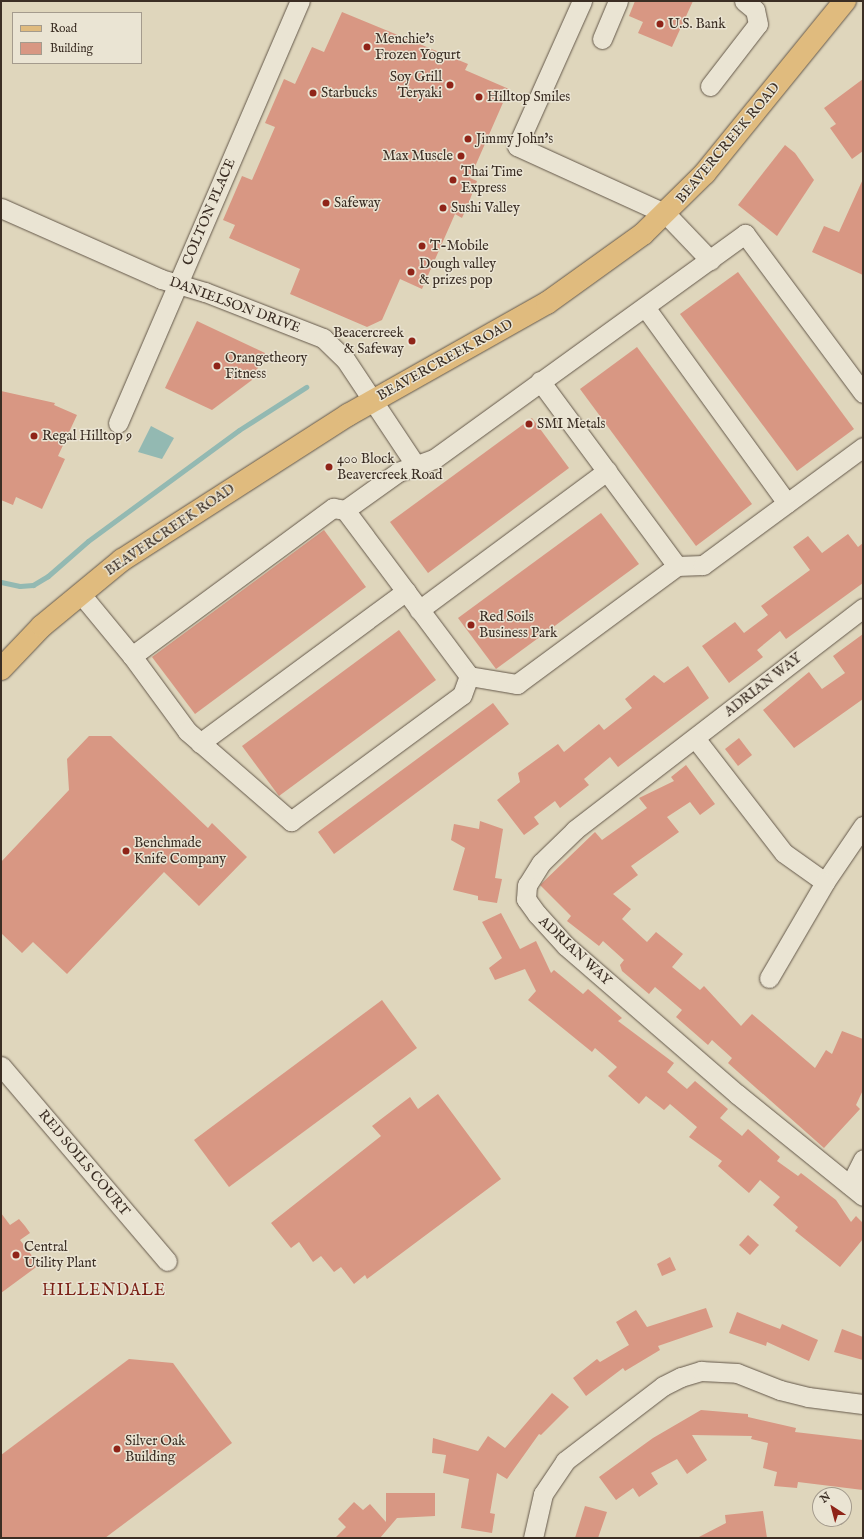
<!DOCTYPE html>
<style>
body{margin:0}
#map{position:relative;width:864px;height:1539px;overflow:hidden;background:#dfd6bc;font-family:"IM FELL English",serif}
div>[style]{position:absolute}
.water>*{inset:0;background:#93b9b2}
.stream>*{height:5px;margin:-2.5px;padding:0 2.5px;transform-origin:2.5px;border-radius:2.5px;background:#93b9b2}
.building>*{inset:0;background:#d89783}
.roads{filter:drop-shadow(0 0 1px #64584a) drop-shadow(0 0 1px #64584a)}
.minor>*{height:19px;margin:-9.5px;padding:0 9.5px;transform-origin:9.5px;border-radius:9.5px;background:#eae4d3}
.major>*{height:22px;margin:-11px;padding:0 11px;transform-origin:11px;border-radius:11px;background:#e0bb7e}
.dots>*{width:11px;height:11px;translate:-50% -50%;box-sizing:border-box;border:2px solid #eae4d3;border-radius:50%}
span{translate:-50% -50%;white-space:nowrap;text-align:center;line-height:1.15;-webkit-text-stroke:3px #eae4d3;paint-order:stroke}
.poi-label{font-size:14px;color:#3b2e24}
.left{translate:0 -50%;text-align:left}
.right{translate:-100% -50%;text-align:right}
.street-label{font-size:14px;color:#3b2e24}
.quarter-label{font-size:16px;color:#7a1f14;letter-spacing:1px}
.frame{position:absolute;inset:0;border:2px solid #3b2e24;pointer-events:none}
.legend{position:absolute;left:12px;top:12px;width:130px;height:52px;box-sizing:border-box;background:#eae4d3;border:1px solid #a49b8d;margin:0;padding:5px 7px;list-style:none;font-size:12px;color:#3b2e24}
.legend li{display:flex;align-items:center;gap:8px;height:20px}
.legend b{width:20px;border:1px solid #a49b8d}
.north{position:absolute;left:812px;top:1487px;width:40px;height:40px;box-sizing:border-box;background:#eae4d3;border:1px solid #a49b8d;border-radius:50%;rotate:324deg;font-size:11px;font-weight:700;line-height:16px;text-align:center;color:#3b2e24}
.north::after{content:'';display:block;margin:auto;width:14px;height:18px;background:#8f2418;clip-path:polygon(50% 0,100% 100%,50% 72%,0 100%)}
</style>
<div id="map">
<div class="water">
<div style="clip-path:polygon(151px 426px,174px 438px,162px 459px,138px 452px)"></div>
</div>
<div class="stream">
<div style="left:1px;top:582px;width:19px;rotate:12deg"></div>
<div style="left:20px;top:586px;width:13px;rotate:-4deg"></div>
<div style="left:33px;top:585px;width:17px;rotate:-31deg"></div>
<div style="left:48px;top:576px;width:53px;rotate:-41.2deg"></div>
<div style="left:88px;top:541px;width:187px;rotate:-36.3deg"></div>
<div style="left:239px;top:430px;width:80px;rotate:-32.7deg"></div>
</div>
<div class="building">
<div style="clip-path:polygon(635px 1px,693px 1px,672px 47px,638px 33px,643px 22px,629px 16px)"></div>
<div style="clip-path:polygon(342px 12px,468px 64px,465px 70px,509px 89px,470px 178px,477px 181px,469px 202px,462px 218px,455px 214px,422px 289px,400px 279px,382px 320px,367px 327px,290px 294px,300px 269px,229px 238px,235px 225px,223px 220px,242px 176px,252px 180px,275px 127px,265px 123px,284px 79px,295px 84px,312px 47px,324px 52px)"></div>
<div style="clip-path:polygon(863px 79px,863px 151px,852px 159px,830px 128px,836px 124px,824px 108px)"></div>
<div style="clip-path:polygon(785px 145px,795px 153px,814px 180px,777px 236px,738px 205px)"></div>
<div style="clip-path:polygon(863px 179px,863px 275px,812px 252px,824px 226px,839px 232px)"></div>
<div style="clip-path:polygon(738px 272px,854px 429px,797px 471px,680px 314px)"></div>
<div style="clip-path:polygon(197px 321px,265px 353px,252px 380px,212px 410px,165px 388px)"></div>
<div style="clip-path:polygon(637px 347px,752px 504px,696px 546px,580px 389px)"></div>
<div style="clip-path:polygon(1px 391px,55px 403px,54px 405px,77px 415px,58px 456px,65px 459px,42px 509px,16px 497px,13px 505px,1px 500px)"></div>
<div style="clip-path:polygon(532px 418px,569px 468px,428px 573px,390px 522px)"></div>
<div style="clip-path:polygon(601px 513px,639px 564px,496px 669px,458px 618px)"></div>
<div style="clip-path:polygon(324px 530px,366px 587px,195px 714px,152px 657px)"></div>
<div style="clip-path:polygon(848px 534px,858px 547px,863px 543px,863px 583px,786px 639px,780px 631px,757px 650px,763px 657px,729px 683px,702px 646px,735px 622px,744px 633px,768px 615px,761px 606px,810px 570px,793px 547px,808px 536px,822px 553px)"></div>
<div style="clip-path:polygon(399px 630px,436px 680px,279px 796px,242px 746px)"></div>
<div style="clip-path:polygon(863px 634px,863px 699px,794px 748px,763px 710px,809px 672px,822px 689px,845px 673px,833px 656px)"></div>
<div style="clip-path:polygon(688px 666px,709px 698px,618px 767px,610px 757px,584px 779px,589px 785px,560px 808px,555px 801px,534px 817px,539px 824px,524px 835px,497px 800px,520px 782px,518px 773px,558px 744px,564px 752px,599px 724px,604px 730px,632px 708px,625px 699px,654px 675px,664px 683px)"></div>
<div style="clip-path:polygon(493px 703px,509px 724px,334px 854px,318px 832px)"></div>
<div style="clip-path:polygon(89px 736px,111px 736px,208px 828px,212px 823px,247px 857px,199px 906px,164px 872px,67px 974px,33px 942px,22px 953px,1px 933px,1px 862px,69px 790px,67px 759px)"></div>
<div style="clip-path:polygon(739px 738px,752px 755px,738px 766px,725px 749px)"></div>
<div style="clip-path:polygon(686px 765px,715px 804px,700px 815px,690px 802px,667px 817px,679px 832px,631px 866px,638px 875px,613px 894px,631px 909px,622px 919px,647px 942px,656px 932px,683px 954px,672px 967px,700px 990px,704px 986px,741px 1026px,752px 1014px,815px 1068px,826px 1050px,832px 1054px,842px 1031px,863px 1039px,863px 1090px,856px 1105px,860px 1109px,824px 1148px,728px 1063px,732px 1058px,712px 1040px,708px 1045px,676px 1017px,682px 1010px,655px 987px,649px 994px,622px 971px,620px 965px,624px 960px,603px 941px,599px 946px,567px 921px,571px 916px,540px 885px,595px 832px,602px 840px,647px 808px,639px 798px,674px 781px,671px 777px)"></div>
<div style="clip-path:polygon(480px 821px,503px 829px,495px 878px,502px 879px,497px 903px,478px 900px,478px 896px,453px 890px,465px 848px,451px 840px,454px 824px,479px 829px)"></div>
<div style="clip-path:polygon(501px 913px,520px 949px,536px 941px,551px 973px,554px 970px,583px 994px,588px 989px,622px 1018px,618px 1021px,674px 1063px,667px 1072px,687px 1089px,695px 1081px,728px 1109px,720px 1118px,742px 1136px,748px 1129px,780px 1157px,777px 1161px,798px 1176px,801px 1173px,836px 1200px,851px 1222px,856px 1216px,863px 1223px,863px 1239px,840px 1267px,795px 1231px,798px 1227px,773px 1205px,780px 1197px,760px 1180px,749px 1193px,718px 1166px,722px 1161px,689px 1137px,697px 1127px,670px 1104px,664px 1110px,646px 1096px,639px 1104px,608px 1076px,617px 1067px,595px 1048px,592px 1052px,528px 1000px,536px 991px,525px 969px,495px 980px,489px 968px,502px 958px,482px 922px)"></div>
<div style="clip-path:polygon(382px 1000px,417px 1048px,229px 1187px,194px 1140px)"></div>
<div style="clip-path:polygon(438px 1094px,501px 1179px,367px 1279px,365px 1275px,354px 1284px,341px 1267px,334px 1272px,321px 1256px,313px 1262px,299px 1242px,291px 1248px,271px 1223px,381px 1136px,372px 1126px,410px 1097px,418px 1109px)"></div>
<div style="clip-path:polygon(1px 1213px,10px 1225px,19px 1219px,25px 1226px,30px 1233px,20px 1240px,39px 1265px,1px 1293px)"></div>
<div style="clip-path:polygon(748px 1235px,759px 1245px,750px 1255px,739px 1245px)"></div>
<div style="clip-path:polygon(670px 1257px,676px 1270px,662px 1276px,657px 1264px)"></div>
<div style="clip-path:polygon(706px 1308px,713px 1327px,658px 1346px,660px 1350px,625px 1371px,623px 1368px,586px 1396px,573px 1378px,597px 1359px,600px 1362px,629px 1345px,616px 1322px,636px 1310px,647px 1327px)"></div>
<div style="clip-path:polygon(737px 1312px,780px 1329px,782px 1324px,818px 1340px,809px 1361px,767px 1342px,766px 1346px,729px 1333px)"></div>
<div style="clip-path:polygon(842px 1329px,863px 1337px,863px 1360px,834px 1352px)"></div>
<div style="clip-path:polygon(129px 1359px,173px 1363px,232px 1443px,105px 1538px,1px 1538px,1px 1455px)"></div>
<div style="clip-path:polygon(552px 1393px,569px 1407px,541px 1435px,539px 1434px,507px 1479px,497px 1473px,490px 1513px,495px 1514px,492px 1533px,461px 1528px,469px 1479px,443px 1473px,446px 1455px,432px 1453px,433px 1438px,478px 1451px,488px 1436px,505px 1448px)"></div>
<div style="clip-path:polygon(701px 1410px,748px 1414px,748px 1417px,796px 1428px,795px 1432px,863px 1440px,863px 1490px,798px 1482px,797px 1488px,774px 1486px,777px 1472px,763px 1468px,768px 1443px,751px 1439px,752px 1436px,692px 1435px,707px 1460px,687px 1474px,677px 1459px,651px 1473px,658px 1484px,639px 1497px,633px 1488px,616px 1500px,599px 1477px,653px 1438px)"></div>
<div style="clip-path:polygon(386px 1493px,435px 1493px,435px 1516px,397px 1518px,380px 1538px,335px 1538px,346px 1527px,338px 1519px,354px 1502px,363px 1510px,370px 1504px,386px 1522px)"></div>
<div style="clip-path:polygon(585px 1506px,607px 1512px,598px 1538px,575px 1538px)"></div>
<div style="clip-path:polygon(763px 1511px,767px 1538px,697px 1538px,726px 1523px,725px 1515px)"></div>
</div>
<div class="roads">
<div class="minor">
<div style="left:582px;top:1px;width:159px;rotate:114.1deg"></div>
<div style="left:517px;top:146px;width:164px;rotate:24.5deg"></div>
<div style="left:666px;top:214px;width:64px;rotate:46.3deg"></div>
<div style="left:602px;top:39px;width:41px;rotate:-67.2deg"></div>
<div style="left:710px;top:86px;width:78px;rotate:-52.3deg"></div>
<div style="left:758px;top:24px;width:14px;rotate:-102deg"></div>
<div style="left:755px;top:10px;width:14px;rotate:-141deg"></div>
<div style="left:1px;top:208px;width:175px;rotate:23.9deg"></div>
<div style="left:161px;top:279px;width:46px;rotate:16.5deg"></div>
<div style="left:205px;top:292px;width:127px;rotate:21.3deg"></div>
<div style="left:323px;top:338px;width:30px;rotate:44deg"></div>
<div style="left:345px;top:359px;width:128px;rotate:56.4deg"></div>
<div style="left:645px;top:307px;width:242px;rotate:54.1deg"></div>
<div style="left:540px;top:381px;width:230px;rotate:53.5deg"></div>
<div style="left:118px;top:423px;width:460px;rotate:-66.7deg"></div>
<div style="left:345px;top:510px;width:65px;rotate:-35.6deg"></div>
<div style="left:398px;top:472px;width:38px;rotate:-20deg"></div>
<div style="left:434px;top:459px;width:384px;rotate:-35.9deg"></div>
<div style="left:745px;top:234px;width:198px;rotate:53.4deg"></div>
<div style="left:80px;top:593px;width:82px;rotate:50.5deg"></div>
<div style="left:132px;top:656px;width:93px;rotate:53.7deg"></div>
<div style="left:187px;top:731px;width:138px;rotate:40.9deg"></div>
<div style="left:291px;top:821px;width:212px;rotate:-36.4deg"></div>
<div style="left:462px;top:695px;width:20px;rotate:-70deg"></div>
<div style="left:863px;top:608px;width:364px;rotate:142.4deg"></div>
<div style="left:575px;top:830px;width:47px;rotate:135.9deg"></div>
<div style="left:541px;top:863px;width:26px;rotate:122deg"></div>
<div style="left:527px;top:885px;width:14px;rotate:94deg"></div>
<div style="left:526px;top:899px;width:19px;rotate:54deg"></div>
<div style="left:537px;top:914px;width:43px;rotate:47.8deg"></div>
<div style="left:566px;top:946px;width:226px;rotate:40.9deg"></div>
<div style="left:737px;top:1094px;width:162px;rotate:39deg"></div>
<div style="left:419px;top:610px;width:234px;rotate:-36.5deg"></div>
<div style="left:132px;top:656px;width:250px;rotate:-36.4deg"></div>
<div style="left:333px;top:508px;width:12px;rotate:9deg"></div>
<div style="left:345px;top:510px;width:207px;rotate:53.2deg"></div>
<div style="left:469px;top:676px;width:49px;rotate:9.5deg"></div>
<div style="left:517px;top:684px;width:199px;rotate:-36.4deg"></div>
<div style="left:677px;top:566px;width:26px;rotate:-2deg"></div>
<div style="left:703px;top:565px;width:199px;rotate:-36.4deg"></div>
<div style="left:695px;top:738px;width:145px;rotate:52.3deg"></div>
<div style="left:784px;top:853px;width:50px;rotate:35.3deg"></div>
<div style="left:825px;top:882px;width:68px;rotate:-55.8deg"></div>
<div style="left:200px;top:743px;width:256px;rotate:-36.4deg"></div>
<div style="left:769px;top:978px;width:111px;rotate:-59.7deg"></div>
<div style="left:1px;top:1066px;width:256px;rotate:49.6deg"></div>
<div style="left:850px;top:1185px;width:29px;rotate:-63deg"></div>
<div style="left:533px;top:1538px;width:45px;rotate:-77.2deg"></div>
<div style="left:543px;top:1494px;width:40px;rotate:-56deg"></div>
<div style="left:565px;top:1461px;width:123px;rotate:-37.4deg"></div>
<div style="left:663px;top:1386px;width:20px;rotate:-27deg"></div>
<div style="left:681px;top:1377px;width:21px;rotate:-17deg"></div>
<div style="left:701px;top:1371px;width:36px;rotate:3deg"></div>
<div style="left:737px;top:1373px;width:46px;rotate:21.6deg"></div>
<div style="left:780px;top:1390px;width:29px;rotate:14deg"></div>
<div style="left:808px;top:1397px;width:55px;rotate:7.3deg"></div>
</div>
<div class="major">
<div style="left:1px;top:669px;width:59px;rotate:-46.4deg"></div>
<div style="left:42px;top:626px;width:104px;rotate:-39.5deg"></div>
<div style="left:122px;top:560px;width:269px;rotate:-32.7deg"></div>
<div style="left:348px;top:415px;width:228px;rotate:-29.4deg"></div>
<div style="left:547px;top:303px;width:118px;rotate:-35.7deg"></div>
<div style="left:643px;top:234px;width:87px;rotate:-44.5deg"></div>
<div style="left:705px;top:173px;width:222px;rotate:-50.9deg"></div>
</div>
</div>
<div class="dots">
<div style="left:660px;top:24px;background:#8f2418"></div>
<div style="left:367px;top:47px;background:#8f2418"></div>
<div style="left:450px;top:85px;background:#8f2418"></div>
<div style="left:313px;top:93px;background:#8f2418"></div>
<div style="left:479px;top:97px;background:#8f2418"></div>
<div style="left:468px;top:139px;background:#8f2418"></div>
<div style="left:461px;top:156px;background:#8f2418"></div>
<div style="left:453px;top:180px;background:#8f2418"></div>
<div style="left:326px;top:203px;background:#8f2418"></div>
<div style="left:443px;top:208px;background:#8f2418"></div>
<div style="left:422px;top:246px;background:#8f2418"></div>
<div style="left:411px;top:272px;background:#8f2418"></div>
<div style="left:412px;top:341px;background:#8f2418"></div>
<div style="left:217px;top:366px;background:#8f2418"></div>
<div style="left:529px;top:424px;background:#8f2418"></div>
<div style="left:34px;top:436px;background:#8f2418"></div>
<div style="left:329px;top:467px;background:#8f2418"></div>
<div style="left:471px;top:625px;background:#8f2418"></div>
<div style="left:126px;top:851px;background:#8f2418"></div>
<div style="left:16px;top:1255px;background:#8f2418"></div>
<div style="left:117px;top:1449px;background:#8f2418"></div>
</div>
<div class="poi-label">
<span class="left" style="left:668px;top:24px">U.S. Bank</span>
<span class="left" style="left:375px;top:47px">Menchie's<br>Frozen Yogurt</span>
<span class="right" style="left:442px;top:85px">Soy Grill<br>Teryaki</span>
<span class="left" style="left:321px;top:93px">Starbucks</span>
<span class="left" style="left:487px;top:97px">Hilltop Smiles</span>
<span class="left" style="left:476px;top:139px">Jimmy John's</span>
<span class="right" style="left:453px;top:156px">Max Muscle</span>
<span class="left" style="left:461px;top:180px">Thai Time<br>Express</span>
<span class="left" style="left:334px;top:203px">Safeway</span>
<span class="left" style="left:451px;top:208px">Sushi Valley</span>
<span class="left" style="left:430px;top:246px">T-Mobile</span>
<span class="left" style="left:419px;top:272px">Dough valley<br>&amp; prizes pop</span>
<span class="right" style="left:404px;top:341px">Beacercreek<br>&amp; Safeway</span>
<span class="left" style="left:225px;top:366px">Orangetheory<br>Fitness</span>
<span class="left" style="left:537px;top:424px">SMI Metals</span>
<span class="left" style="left:42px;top:436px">Regal Hilltop 9</span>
<span class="left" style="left:337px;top:467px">400 Block<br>Beavercreek Road</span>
<span class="left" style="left:479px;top:625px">Red Soils<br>Business Park</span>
<span class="left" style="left:134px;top:851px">Benchmade<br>Knife Company</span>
<span class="left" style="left:24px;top:1255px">Central<br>Utility Plant</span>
<span class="left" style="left:125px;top:1449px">Silver Oak<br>Building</span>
</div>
<div class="street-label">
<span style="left:728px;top:143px;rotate:-50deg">BEAVERCREEK ROAD</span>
<span style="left:209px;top:212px;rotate:-67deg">COLTON PLACE</span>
<span style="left:235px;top:305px;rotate:20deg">DANIELSON DRIVE</span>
<span style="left:445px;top:360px;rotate:-29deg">BEAVERCREEK ROAD</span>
<span style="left:170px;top:530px;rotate:-34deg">BEAVERCREEK ROAD</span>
<span style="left:763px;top:685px;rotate:-38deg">ADRIAN WAY</span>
<span style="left:575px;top:951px;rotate:43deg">ADRIAN WAY</span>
<span style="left:84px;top:1163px;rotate:50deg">RED SOILS COURT</span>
</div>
<div class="quarter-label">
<span style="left:104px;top:1291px">HILLENDALE</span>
</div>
<div class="frame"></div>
<ul class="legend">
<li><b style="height:5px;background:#e0bb7e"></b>Road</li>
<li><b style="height:11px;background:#d89783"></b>Building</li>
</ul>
<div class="north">N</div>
</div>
